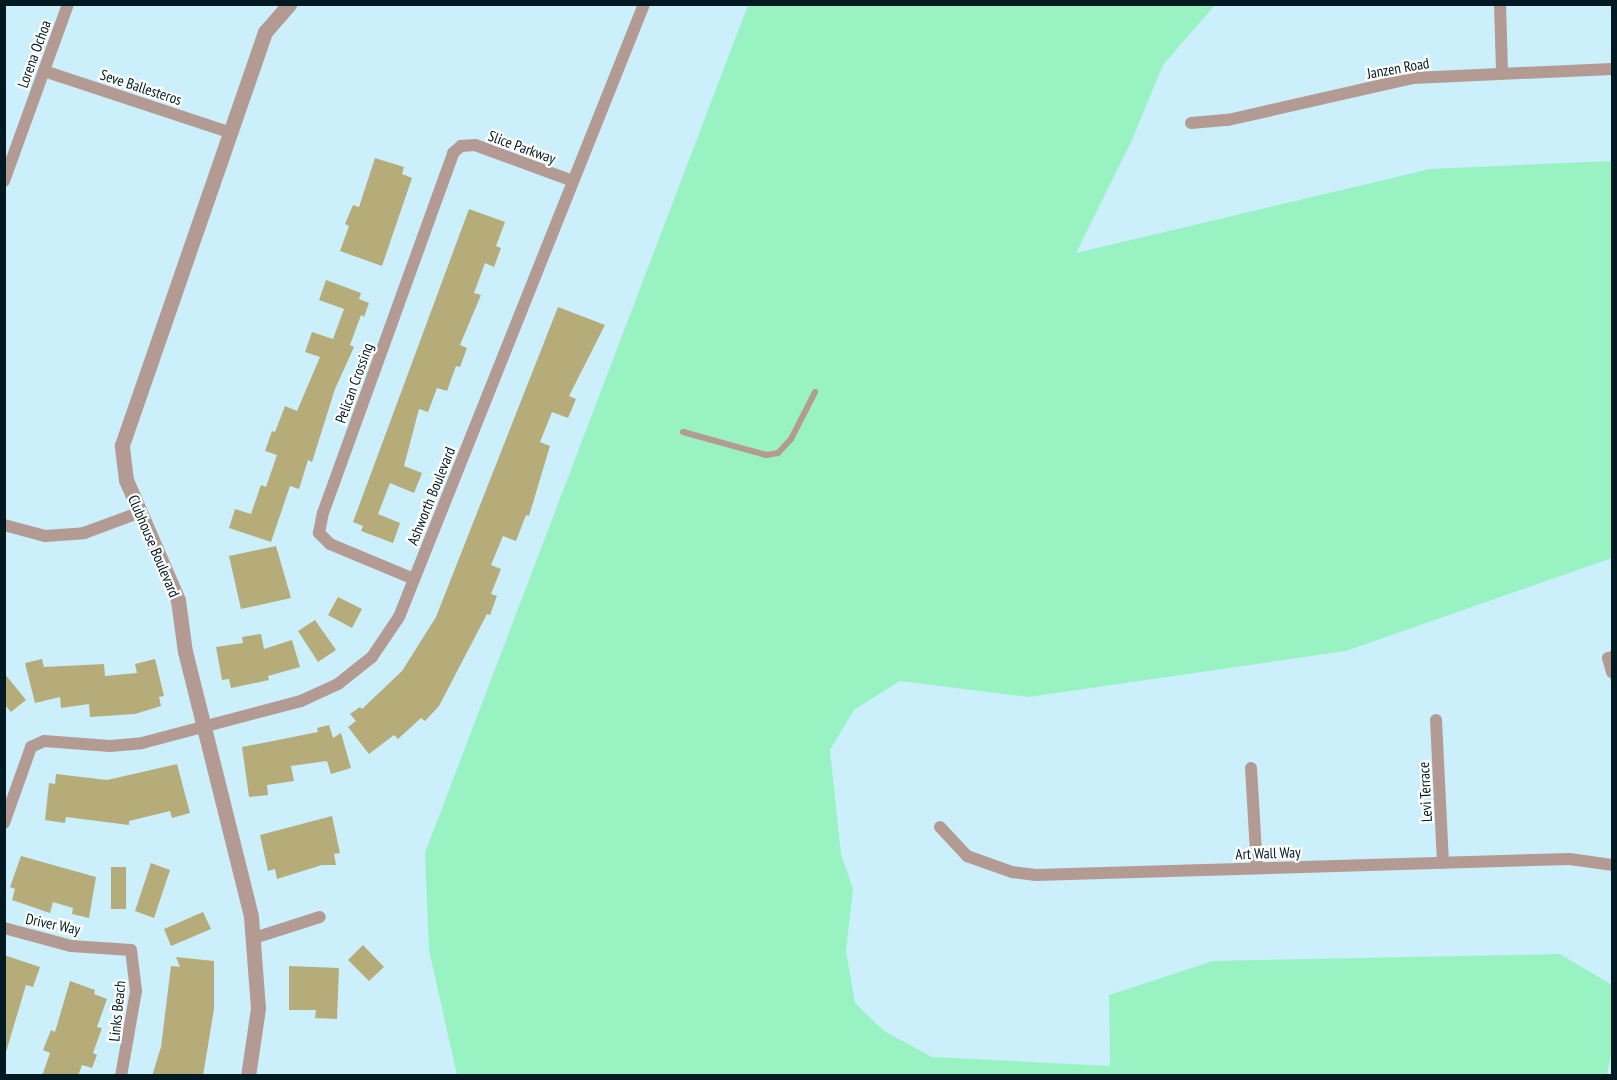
<!DOCTYPE html>
<style>
body{margin:0}
#map{position:relative;width:1617px;height:1080px;overflow:hidden;background:#cbf0fc;font-family:"PT Sans Narrow",sans-serif}
div>[style]{position:absolute}
.green>*{inset:0;background:#98f2c2}
.building>*{inset:0;background:#b5ac7a}
.service>*{height:6px;margin:-3px;padding:0 3px;transform-origin:3px;border-radius:3px;background:#b39b93}
.minor>*{height:12px;margin:-6px;padding:0 6px;transform-origin:6px;border-radius:6px;background:#b39b93}
.tertiary>*{height:15px;margin:-7.5px;padding:0 7.5px;transform-origin:7.5px;border-radius:7.5px;background:#b39b93}
span{translate:-50% -50%;white-space:nowrap;text-align:center;line-height:1.15;-webkit-text-stroke:4.5px #fff;paint-order:stroke}
.street-label{font-size:15px;color:#011a21}
.frame{position:absolute;inset:0;border:6px solid #011a21;pointer-events:none}
</style>
<div id="map">
<div class="green">
<div style="clip-path:polygon(748px 5px,1215px 5px,1163px 65px,1132px 140px,1076px 253px,1430px 169px,1612px 161px,1612px 558px,1346px 651px,1029px 697px,900px 681px,854px 710px,830px 750px,841px 854px,853px 889px,846px 951px,855px 1003px,884px 1031px,932px 1057px,1110px 1066px,1109px 995px,1213px 961px,1560px 954px,1612px 985px,1612px 1049px,1607px 1075px,457px 1075px,429px 950px,425px 853px)"></div>
</div>
<div class="building">
<div style="clip-path:polygon(375px 158px,404px 167px,402px 174px,412px 178px,382px 266px,340px 251px,349px 226px,345px 224px,353px 205px,359px 207px)"></div>
<div style="clip-path:polygon(469px 209px,505px 222px,496px 246px,501px 248px,494px 267px,485px 263px,474px 293px,481px 295px,460px 345px,467px 348px,460px 367px,456px 366px,447px 391px,437px 388px,428px 412px,419px 409px,404px 466px,422px 473px,414px 493px,390px 483px,378px 514px,400px 523px,393px 543px,361px 531px,363px 526px,353px 522px)"></div>
<div style="clip-path:polygon(326px 280px,361px 293px,359px 299px,369px 303px,364px 317px,361px 315px,350px 345px,354px 347px,335px 389px,312px 462px,308px 460px,299px 489px,290px 486px,271px 542px,229px 528px,235px 509px,251px 514px,261px 485px,266px 487px,277px 455px,265px 451px,272px 431px,275px 432px,285px 406px,297px 411px,320px 357px,305px 352px,312px 332px,333px 339px,344px 309px,319px 300px)"></div>
<div style="clip-path:polygon(558px 307px,605px 325px,569px 396px,576px 399px,568px 418px,552px 412px,540px 442px,550px 446px,529px 516px,526px 515px,516px 541px,503px 536px,491px 565px,501px 569px,491px 594px,497px 596px,490px 615px,487px 614px,439px 706px,425px 721px,421px 718px,398px 739px,394px 735px,369px 754px,348px 727px,356px 721px,350px 714px,360px 707px,362px 709px,402px 671px,436px 617px)"></div>
<div style="clip-path:polygon(276px 546px,291px 598px,241px 609px,229px 556px)"></div>
<div style="clip-path:polygon(338px 597px,362px 609px,352px 628px,328px 615px)"></div>
<div style="clip-path:polygon(315px 620px,336px 650px,318px 662px,298px 631px)"></div>
<div style="clip-path:polygon(261px 634px,264px 649px,292px 640px,300px 667px,268px 676px,269px 680px,231px 688px,229px 679px,222px 680px,216px 647px,243px 643px,242px 637px)"></div>
<div style="clip-path:polygon(42px 659px,44px 667px,104px 664px,105px 676px,137px 673px,135px 664px,155px 659px,164px 696px,159px 697px,161px 706px,135px 714px,90px 717px,89px 704px,61px 708px,60px 697px,35px 703px,25px 663px)"></div>
<div style="clip-path:polygon(4px 673px,26px 700px,11px 712px,4px 704px)"></div>
<div style="clip-path:polygon(329px 725px,333px 738px,341px 733px,351px 768px,331px 774px,327px 761px,291px 766px,294px 781px,267px 785px,268px 795px,249px 797px,242px 747px,318px 732px,317px 728px)"></div>
<div style="clip-path:polygon(177px 764px,190px 813px,172px 818px,170px 811px,129px 821px,129px 825px,66px 817px,65px 823px,45px 820px,49px 783px,55px 784px,56px 774px,107px 780px)"></div>
<div style="clip-path:polygon(332px 816px,340px 853px,334px 854px,336px 865px,322px 865px,277px 879px,275px 869px,268px 871px,260px 835px)"></div>
<div style="clip-path:polygon(21px 856px,96px 877px,89px 918px,72px 914px,73px 908px,53px 902px,50px 913px,12px 900px,15px 889px,10px 887px)"></div>
<div style="clip-path:polygon(151px 863px,170px 870px,154px 918px,135px 911px)"></div>
<div style="clip-path:polygon(111px 867px,126px 867px,126px 909px,111px 909px)"></div>
<div style="clip-path:polygon(203px 912px,211px 929px,171px 946px,164px 929px)"></div>
<div style="clip-path:polygon(363px 945px,384px 967px,369px 981px,348px 960px)"></div>
<div style="clip-path:polygon(4px 955px,40px 967px,33px 987px,26px 985px,6px 1052px)"></div>
<div style="clip-path:polygon(176px 957px,214px 961px,214px 1009px,203px 1076px,152px 1076px,161px 1047px,171px 966px,180px 967px)"></div>
<div style="clip-path:polygon(289px 966px,339px 968px,337px 1019px,315px 1018px,316px 1010px,289px 1010px)"></div>
<div style="clip-path:polygon(70px 981px,95px 990px,94px 994px,107px 999px,97px 1027px,102px 1028px,93px 1053px,97px 1055px,92px 1068px,82px 1065px,78px 1076px,42px 1076px,50px 1053px,43px 1050px,51px 1030px,55px 1032px)"></div>
</div>
<div class="service">
<div style="left:683px;top:432px;width:86px;rotate:15.5deg"></div>
<div style="left:766px;top:455px;width:12px;rotate:-9deg"></div>
<div style="left:778px;top:453px;width:19px;rotate:-47deg"></div>
<div style="left:791px;top:439px;width:53px;rotate:-62.9deg"></div>
</div>
<div class="minor">
<div style="left:1500px;top:4px;width:68px;rotate:88.3deg"></div>
<div style="left:44px;top:71px;width:194px;rotate:18.3deg"></div>
<div style="left:1191px;top:123px;width:37px;rotate:-5deg"></div>
<div style="left:1228px;top:120px;width:190px;rotate:-12.8deg"></div>
<div style="left:1413px;top:78px;width:199px;rotate:-2.6deg"></div>
<div style="left:4px;top:181px;width:188px;rotate:-70.1deg"></div>
<div style="left:4px;top:525px;width:42px;rotate:15deg"></div>
<div style="left:45px;top:536px;width:39px;rotate:-4deg"></div>
<div style="left:84px;top:533px;width:58px;rotate:-20.3deg"></div>
<div style="left:414px;top:579px;width:91px;rotate:-157.4deg"></div>
<div style="left:330px;top:544px;width:16px;rotate:-135deg"></div>
<div style="left:319px;top:533px;width:20px;rotate:-79deg"></div>
<div style="left:323px;top:513px;width:383px;rotate:-70.1deg"></div>
<div style="left:453px;top:153px;width:11px;rotate:-41deg"></div>
<div style="left:461px;top:146px;width:14px;rotate:-4deg"></div>
<div style="left:475px;top:145px;width:104px;rotate:20.2deg"></div>
<div style="left:1612px;top:657px;width:4px;rotate:166deg"></div>
<div style="left:1608px;top:658px;width:15px;rotate:74deg"></div>
<div style="left:1436px;top:720px;width:143px;rotate:87.2deg"></div>
<div style="left:1251px;top:768px;width:100px;rotate:86.6deg"></div>
<div style="left:4px;top:823px;width:81px;rotate:-70.4deg"></div>
<div style="left:31px;top:747px;width:14px;rotate:-25deg"></div>
<div style="left:44px;top:741px;width:66px;rotate:4.3deg"></div>
<div style="left:110px;top:746px;width:32px;rotate:-5deg"></div>
<div style="left:142px;top:743px;width:164px;rotate:-14.8deg"></div>
<div style="left:301px;top:701px;width:41px;rotate:-24.7deg"></div>
<div style="left:338px;top:684px;width:43px;rotate:-38.5deg"></div>
<div style="left:372px;top:657px;width:48px;rotate:-56deg"></div>
<div style="left:399px;top:617px;width:660px;rotate:-68.21deg"></div>
<div style="left:940px;top:827px;width:40px;rotate:47deg"></div>
<div style="left:967px;top:856px;width:48px;rotate:19.6deg"></div>
<div style="left:1012px;top:872px;width:24px;rotate:7deg"></div>
<div style="left:1036px;top:875px;width:534px;rotate:-1.72deg"></div>
<div style="left:1570px;top:859px;width:42px;rotate:8.1deg"></div>
<div style="left:4px;top:928px;width:69px;rotate:15deg"></div>
<div style="left:71px;top:946px;width:60px;rotate:3.8deg"></div>
<div style="left:131px;top:950px;width:41px;rotate:83deg"></div>
<div style="left:136px;top:991px;width:86px;rotate:100deg"></div>
<div style="left:254px;top:938px;width:69px;rotate:-17.7deg"></div>
</div>
<div class="tertiary">
<div style="left:248px;top:1076px;width:69px;rotate:-81.6deg"></div>
<div style="left:258px;top:1008px;width:92px;rotate:-94.4deg"></div>
<div style="left:251px;top:916px;width:272px;rotate:-104deg"></div>
<div style="left:185px;top:652px;width:52px;rotate:-97.7deg"></div>
<div style="left:178px;top:600px;width:131px;rotate:-113.4deg"></div>
<div style="left:126px;top:480px;width:35px;rotate:-97deg"></div>
<div style="left:122px;top:445px;width:437px;rotate:-70.9deg"></div>
<div style="left:265px;top:32px;width:37px;rotate:-49deg"></div>
</div>
<div class="street-label">
<span style="left:34px;top:54px;rotate:-70deg">Lorena Ochoa</span>
<span style="left:1398px;top:68px;rotate:-10deg">Janzen Road</span>
<span style="left:141px;top:87px;rotate:18deg">Seve Ballesteros</span>
<span style="left:522px;top:147px;rotate:20deg">Slice Parkway</span>
<span style="left:354px;top:383px;rotate:-70deg">Pelican Crossing</span>
<span style="left:431px;top:496px;rotate:-68deg">Ashworth Boulevard</span>
<span style="left:154px;top:546px;rotate:67deg">Clubhouse Boulevard</span>
<span style="left:1425px;top:792px;rotate:-93deg">Levi Terrace</span>
<span style="left:1268px;top:853px;rotate:-2deg">Art Wall Way</span>
<span style="left:53px;top:924px;rotate:12deg">Driver Way</span>
<span style="left:117px;top:1011px;rotate:-84deg">Links Beach</span>
</div>
<div class="frame"></div>
</div>
